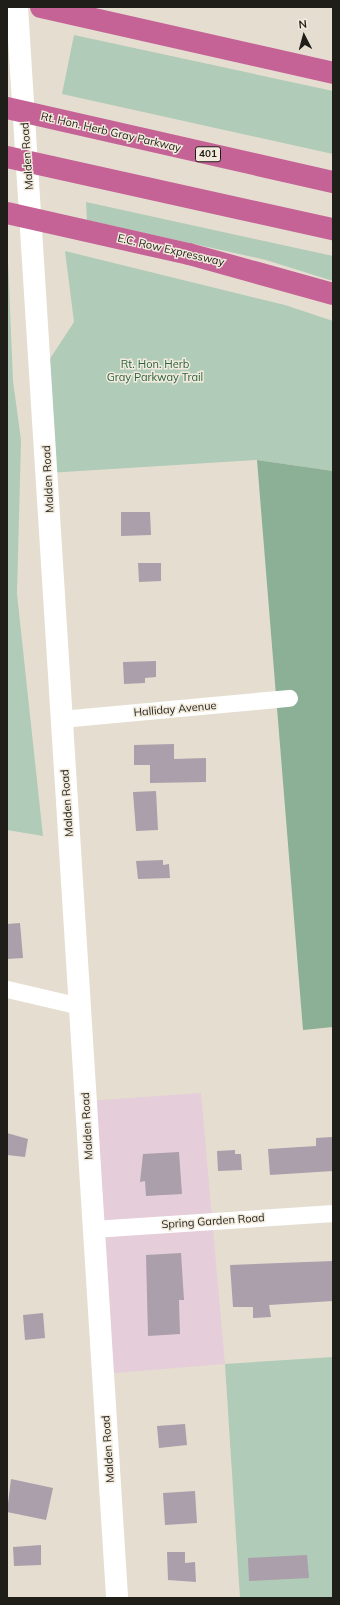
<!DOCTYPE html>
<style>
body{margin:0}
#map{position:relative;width:340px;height:1605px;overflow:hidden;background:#e5ded0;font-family:Mulish,sans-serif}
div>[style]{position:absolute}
.commercial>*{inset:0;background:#e5ced9}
.green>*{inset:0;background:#b0cbb7}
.forest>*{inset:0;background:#8bb095}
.building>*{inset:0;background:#aa9fab}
.street>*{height:17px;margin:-8.5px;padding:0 8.5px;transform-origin:8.5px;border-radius:8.5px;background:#fff}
.secondary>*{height:22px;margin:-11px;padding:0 11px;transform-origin:11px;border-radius:11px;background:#fff}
.highway>*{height:22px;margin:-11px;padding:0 11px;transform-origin:11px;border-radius:11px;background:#c56397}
span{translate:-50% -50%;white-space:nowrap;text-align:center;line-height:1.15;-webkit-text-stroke:3px #f2ebdd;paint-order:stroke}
.shield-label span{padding:1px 3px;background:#f2ebdd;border:1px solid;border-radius:3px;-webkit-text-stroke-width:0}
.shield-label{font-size:10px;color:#201e18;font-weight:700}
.street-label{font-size:11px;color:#201e18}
.park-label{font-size:11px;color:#28623d}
.frame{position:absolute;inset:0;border:8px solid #201e18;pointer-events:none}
.north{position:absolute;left:284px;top:16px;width:40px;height:40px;-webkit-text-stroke:3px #f2ebdd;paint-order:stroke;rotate:354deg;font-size:11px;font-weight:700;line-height:16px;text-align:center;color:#201e18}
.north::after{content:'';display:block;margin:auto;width:14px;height:18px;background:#201e18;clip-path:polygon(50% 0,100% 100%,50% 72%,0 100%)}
</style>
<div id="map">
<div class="commercial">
<div style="clip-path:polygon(201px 1093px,225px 1364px,103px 1374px,86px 1101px)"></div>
</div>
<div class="green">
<div style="clip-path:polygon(74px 35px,333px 91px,333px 154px,62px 94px)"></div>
<div style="clip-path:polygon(86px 202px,333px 256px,333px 281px,266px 260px,87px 220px)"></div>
<div style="clip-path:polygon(7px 236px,13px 381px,21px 440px,17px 594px,43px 836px,7px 830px)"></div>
<div style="clip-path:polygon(65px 251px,285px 305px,333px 321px,333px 471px,257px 460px,48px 473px,42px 371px,74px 322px)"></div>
<div style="clip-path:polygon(333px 1357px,333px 1598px,240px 1598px,225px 1364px)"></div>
</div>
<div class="forest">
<div style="clip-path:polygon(257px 460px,333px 471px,333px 1027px,303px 1030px)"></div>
</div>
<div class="building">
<div style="clip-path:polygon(121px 512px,150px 512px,151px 535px,121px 536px)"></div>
<div style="clip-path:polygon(138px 563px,161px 563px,161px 581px,139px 582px)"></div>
<div style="clip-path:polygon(156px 661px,156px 677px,145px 678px,145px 683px,124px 684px,123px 662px)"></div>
<div style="clip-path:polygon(174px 744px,174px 759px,206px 758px,206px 782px,150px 783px,150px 765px,134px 765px,134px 745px)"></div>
<div style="clip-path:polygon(156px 791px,158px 830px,136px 831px,133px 792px)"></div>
<div style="clip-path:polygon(163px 860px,163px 865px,169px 864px,170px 878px,138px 879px,136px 861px)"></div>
<div style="clip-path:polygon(20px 923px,23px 958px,7px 959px,7px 924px)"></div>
<div style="clip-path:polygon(7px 1133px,28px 1139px,25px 1157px,7px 1155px)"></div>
<div style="clip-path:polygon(332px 1137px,333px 1171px,270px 1175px,268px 1149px,316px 1146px,316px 1138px)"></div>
<div style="clip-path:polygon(235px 1150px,235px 1154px,241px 1154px,242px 1170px,218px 1171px,217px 1151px)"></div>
<div style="clip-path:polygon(179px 1152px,182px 1194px,146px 1196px,145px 1181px,140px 1182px,143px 1154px)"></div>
<div style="clip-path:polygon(181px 1253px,184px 1300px,179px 1300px,180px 1334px,148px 1336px,146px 1255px)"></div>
<div style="clip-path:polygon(333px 1261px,333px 1301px,269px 1305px,271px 1317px,253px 1318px,253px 1307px,233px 1307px,230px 1265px)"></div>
<div style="clip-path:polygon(43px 1313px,45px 1338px,25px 1340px,23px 1315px)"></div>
<div style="clip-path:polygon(185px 1424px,187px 1445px,159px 1448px,157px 1426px)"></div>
<div style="clip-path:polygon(11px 1479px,53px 1488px,46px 1520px,7px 1512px)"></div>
<div style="clip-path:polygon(195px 1491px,197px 1523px,165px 1525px,163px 1493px)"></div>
<div style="clip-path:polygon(41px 1545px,41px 1565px,14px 1566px,13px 1547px)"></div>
<div style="clip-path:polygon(167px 1552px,185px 1552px,185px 1563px,195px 1562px,196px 1582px,168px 1580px)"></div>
<div style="clip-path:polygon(307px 1555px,309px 1578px,249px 1581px,248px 1558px)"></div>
</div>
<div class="street">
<div style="left:61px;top:719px;width:229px;rotate:-5.3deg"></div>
<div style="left:7px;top:989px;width:75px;rotate:13.1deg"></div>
<div style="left:93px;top:1229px;width:241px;rotate:-3.8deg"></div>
</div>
<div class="secondary">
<div style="left:17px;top:7px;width:1594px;rotate:86.4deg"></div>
</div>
<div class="highway">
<div style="left:41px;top:7px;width:299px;rotate:12.7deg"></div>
<div style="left:7px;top:108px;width:334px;rotate:12.8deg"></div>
<div style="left:7px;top:157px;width:334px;rotate:12.5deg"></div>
<div style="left:7px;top:213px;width:187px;rotate:12.7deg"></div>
<div style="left:189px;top:254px;width:149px;rotate:15.5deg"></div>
</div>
<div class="shield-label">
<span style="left:208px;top:154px">401</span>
</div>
<div class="street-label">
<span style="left:111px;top:132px;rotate:13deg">Rt. Hon. Herb Gray Parkway</span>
<span style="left:27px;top:156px;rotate:-94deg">Malden Road</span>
<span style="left:171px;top:250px;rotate:13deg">E.C. Row Expressway</span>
<span style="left:48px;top:479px;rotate:-93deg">Malden Road</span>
<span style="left:175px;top:709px;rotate:-5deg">Halliday Avenue</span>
<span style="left:67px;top:803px;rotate:-94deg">Malden Road</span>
<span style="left:87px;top:1126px;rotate:-93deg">Malden Road</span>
<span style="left:213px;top:1221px;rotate:-4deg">Spring Garden Road</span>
<span style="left:108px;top:1449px;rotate:-94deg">Malden Road</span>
</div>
<div class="park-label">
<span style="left:155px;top:371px">Rt. Hon. Herb<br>Gray Parkway Trail</span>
</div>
<div class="frame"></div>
<div class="north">N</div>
</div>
